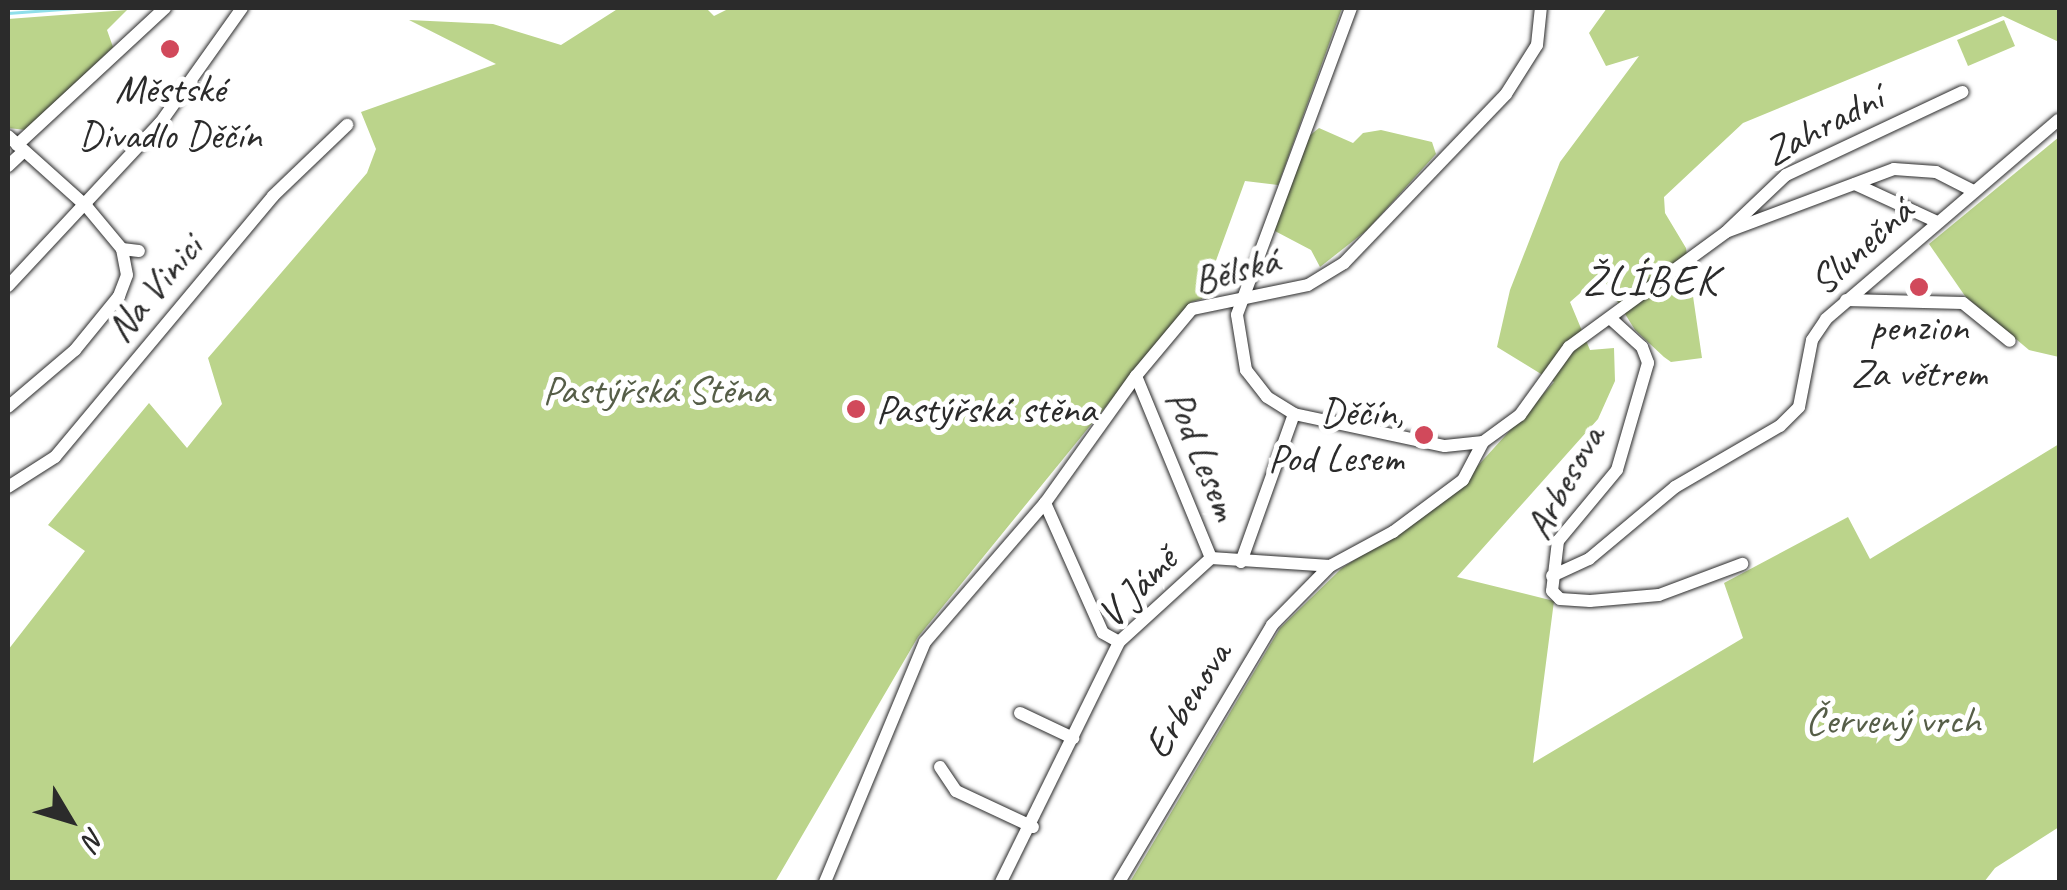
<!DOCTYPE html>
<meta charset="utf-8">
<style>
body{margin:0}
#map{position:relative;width:2067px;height:890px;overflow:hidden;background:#fff;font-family:Caveat,sans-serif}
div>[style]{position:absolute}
.green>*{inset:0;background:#bbd48b}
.stream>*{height:2.5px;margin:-1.25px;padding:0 1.25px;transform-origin:1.25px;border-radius:1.25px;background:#8fdfea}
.roads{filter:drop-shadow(0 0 2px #2b2b2b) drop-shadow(0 0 2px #2b2b2b)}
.minor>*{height:12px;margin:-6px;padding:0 6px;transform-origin:6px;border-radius:6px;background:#fff}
.dots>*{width:28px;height:28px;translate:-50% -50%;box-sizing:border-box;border:5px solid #fff;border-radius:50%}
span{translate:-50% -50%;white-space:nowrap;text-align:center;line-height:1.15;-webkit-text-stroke:10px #fff;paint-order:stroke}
.poi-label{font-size:40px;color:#2b2b2b}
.left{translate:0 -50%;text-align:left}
.right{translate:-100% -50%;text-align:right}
.street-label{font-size:40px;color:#2b2b2b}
.park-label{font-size:40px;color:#565e48}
.neighbourhood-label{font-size:42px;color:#2b2b2b;letter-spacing:2.5px}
.frame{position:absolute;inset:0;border:10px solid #2b2b2b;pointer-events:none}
.north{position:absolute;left:20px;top:770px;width:100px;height:100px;-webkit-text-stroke:8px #fff;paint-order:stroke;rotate:128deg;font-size:28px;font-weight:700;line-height:40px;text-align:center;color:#2b2b2b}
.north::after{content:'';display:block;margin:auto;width:35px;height:45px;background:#2b2b2b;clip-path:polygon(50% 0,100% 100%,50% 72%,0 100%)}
</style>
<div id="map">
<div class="green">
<div style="clip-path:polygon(619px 8px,706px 8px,714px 16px,730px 8px,1342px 8px,1278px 185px,1245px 181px,1202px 299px,1191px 302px,918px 637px,775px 882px,8px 882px,8px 650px,85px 551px,48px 525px,149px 403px,187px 448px,222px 404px,208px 358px,367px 173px,376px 149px,361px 112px,496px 64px,409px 20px,493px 24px,561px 45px)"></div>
<div style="clip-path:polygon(1607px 8px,2059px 8px,2059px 42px,2003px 16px,1743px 123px,1664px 197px,1665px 213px,1686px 248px,1702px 358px,1671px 362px,1664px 357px,1635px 330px,1601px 275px,1570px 302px,1590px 350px,1614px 348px,1615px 381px,1598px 419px,1457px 577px,1554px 601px,1533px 763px,1743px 638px,1724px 583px,1848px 517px,1870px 559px,2059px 444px,2059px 827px,1995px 868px,1984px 882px,1130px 882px,1280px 628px,1342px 568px,1427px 513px,1464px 481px,1554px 382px,1497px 347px,1510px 290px,1560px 162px,1639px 56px,1606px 66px,1589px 33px)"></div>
<div style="clip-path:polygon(127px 10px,107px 30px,113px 47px,26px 130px,8px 128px,8px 19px)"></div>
<div style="clip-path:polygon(2004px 20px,2015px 46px,1968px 66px,1957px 40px)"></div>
<div style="clip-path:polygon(1319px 128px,1353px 143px,1363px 133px,1381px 130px,1432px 142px,1436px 154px,1367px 230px,1320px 267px,1311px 250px,1273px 230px,1309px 136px)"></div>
<div style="clip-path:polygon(2059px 137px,2059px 357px,2029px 350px,1965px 296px,1929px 244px)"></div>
</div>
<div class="stream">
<div style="left:8px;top:13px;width:68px;rotate:-4.2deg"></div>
</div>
<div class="roads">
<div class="minor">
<div style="left:1351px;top:8px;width:327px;rotate:110.4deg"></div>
<div style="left:1237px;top:315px;width:56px;rotate:80.7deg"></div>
<div style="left:1246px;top:370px;width:34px;rotate:52deg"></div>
<div style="left:1267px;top:397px;width:32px;rotate:32deg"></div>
<div style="left:1294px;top:414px;width:154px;rotate:12deg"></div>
<div style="left:1445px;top:446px;width:38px;rotate:-6deg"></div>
<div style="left:1483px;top:442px;width:46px;rotate:-36.1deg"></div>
<div style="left:1520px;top:415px;width:84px;rotate:-54.2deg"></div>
<div style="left:1569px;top:347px;width:195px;rotate:-36.2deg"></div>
<div style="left:1726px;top:232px;width:179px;rotate:-20.6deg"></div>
<div style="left:1894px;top:169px;width:42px;rotate:4.1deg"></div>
<div style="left:1936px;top:172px;width:39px;rotate:27deg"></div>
<div style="left:8px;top:136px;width:106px;rotate:41.9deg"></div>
<div style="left:87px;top:207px;width:55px;rotate:50.2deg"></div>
<div style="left:122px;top:249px;width:17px;rotate:7deg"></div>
<div style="left:17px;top:145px;width:202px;rotate:-42.8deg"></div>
<div style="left:8px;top:166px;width:21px;rotate:-43deg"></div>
<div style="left:1855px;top:184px;width:88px;rotate:24.8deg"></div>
<div style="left:1728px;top:230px;width:80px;rotate:-43.5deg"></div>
<div style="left:1786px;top:175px;width:195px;rotate:-25.2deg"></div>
<div style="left:8px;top:286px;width:224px;rotate:-47deg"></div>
<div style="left:161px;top:122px;width:140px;rotate:-54.6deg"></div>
<div style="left:1846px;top:300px;width:117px;rotate:1.5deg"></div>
<div style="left:1963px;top:303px;width:60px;rotate:39deg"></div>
<div style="left:1610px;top:318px;width:43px;rotate:42.2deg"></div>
<div style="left:1642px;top:347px;width:17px;rotate:69deg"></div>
<div style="left:1648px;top:363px;width:111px;rotate:106.2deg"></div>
<div style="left:1617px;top:470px;width:92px;rotate:129.7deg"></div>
<div style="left:1558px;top:541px;width:50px;rotate:96.8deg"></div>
<div style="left:1552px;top:591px;width:11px;rotate:45deg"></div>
<div style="left:1560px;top:599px;width:30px;rotate:4deg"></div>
<div style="left:1590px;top:601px;width:69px;rotate:-5deg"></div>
<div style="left:1659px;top:595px;width:89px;rotate:-20.5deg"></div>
<div style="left:1136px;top:376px;width:197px;rotate:67.6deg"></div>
<div style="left:8px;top:407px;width:88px;rotate:-40.4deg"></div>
<div style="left:75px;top:350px;width:70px;rotate:-50.8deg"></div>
<div style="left:119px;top:296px;width:22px;rotate:-69deg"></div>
<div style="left:127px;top:275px;width:26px;rotate:-101deg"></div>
<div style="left:8px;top:487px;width:56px;rotate:-32.6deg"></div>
<div style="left:55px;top:457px;width:340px;rotate:-50.1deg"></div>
<div style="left:273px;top:196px;width:103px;rotate:-43.8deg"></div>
<div style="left:1045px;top:503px;width:142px;rotate:66deg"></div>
<div style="left:1103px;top:633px;width:18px;rotate:29deg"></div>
<div style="left:1241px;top:562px;width:157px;rotate:-70.3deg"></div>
<div style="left:1552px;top:576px;width:41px;rotate:-24.7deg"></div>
<div style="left:1589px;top:559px;width:112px;rotate:-39.9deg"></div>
<div style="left:1675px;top:487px;width:121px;rotate:-30.2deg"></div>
<div style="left:1780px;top:426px;width:27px;rotate:-45deg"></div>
<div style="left:1799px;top:407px;width:68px;rotate:-79deg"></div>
<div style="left:1812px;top:340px;width:25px;rotate:-56deg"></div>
<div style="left:1826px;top:319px;width:306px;rotate:-40.6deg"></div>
<div style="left:1020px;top:713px;width:59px;rotate:25.3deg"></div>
<div style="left:940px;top:767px;width:29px;rotate:56deg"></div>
<div style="left:956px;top:791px;width:85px;rotate:25.1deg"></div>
<div style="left:825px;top:882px;width:260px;rotate:-67.4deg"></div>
<div style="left:925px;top:642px;width:184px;rotate:-49.2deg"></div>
<div style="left:1045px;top:503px;width:156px;rotate:-54.4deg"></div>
<div style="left:1136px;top:376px;width:87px;rotate:-50.1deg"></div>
<div style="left:1192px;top:309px;width:118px;rotate:-11.7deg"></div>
<div style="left:1308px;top:285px;width:42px;rotate:-31.4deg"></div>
<div style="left:1344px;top:263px;width:234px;rotate:-46.2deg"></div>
<div style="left:1506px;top:94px;width:58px;rotate:-57.7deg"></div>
<div style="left:1537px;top:45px;width:37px;rotate:-84deg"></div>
<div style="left:1001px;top:882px;width:267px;rotate:-63.8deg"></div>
<div style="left:1119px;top:642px;width:125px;rotate:-42.4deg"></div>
<div style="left:1211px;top:558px;width:119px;rotate:3.8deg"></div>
<div style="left:1330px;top:566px;width:72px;rotate:-28.4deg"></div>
<div style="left:1393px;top:532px;width:87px;rotate:-36.6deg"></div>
<div style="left:1463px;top:480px;width:43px;rotate:-62.2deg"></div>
<div style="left:1119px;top:882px;width:299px;rotate:-59.2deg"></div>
<div style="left:1272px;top:625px;width:83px;rotate:-45.5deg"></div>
</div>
</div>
<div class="dots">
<div style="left:170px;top:49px;background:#d1495b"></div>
<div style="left:1919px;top:287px;background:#d1495b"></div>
<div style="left:856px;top:409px;background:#d1495b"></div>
<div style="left:1424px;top:435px;background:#d1495b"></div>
</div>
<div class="poi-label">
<span style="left:170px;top:112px">Městské<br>Divadlo Děčín</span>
<span style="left:1919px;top:350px">penzion<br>Za větrem</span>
<span class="left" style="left:876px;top:409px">Pastýřská stěna</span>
<span class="right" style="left:1404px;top:435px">Děčín,<br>Pod Lesem</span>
</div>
<div class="street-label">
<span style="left:1823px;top:125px;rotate:-28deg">Zahradní</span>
<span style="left:1861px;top:246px;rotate:-42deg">Slunečná</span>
<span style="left:1236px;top:270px;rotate:-15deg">Bělská</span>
<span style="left:154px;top:288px;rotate:-50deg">Na Vinici</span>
<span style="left:1203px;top:455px;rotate:68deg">Pod Lesem</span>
<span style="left:1564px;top:482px;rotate:-61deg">Arbesova</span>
<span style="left:1137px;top:587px;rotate:-46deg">V Jámě</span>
<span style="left:1187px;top:700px;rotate:-58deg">Erbenova</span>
</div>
<div class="park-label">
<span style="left:656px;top:390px">Pastýřská Stěna</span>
<span style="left:1893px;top:720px">Červený vrch</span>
</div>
<div class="neighbourhood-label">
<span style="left:1651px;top:281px">ŽLÍBEK</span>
</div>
<div class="frame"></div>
<div class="north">N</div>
</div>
